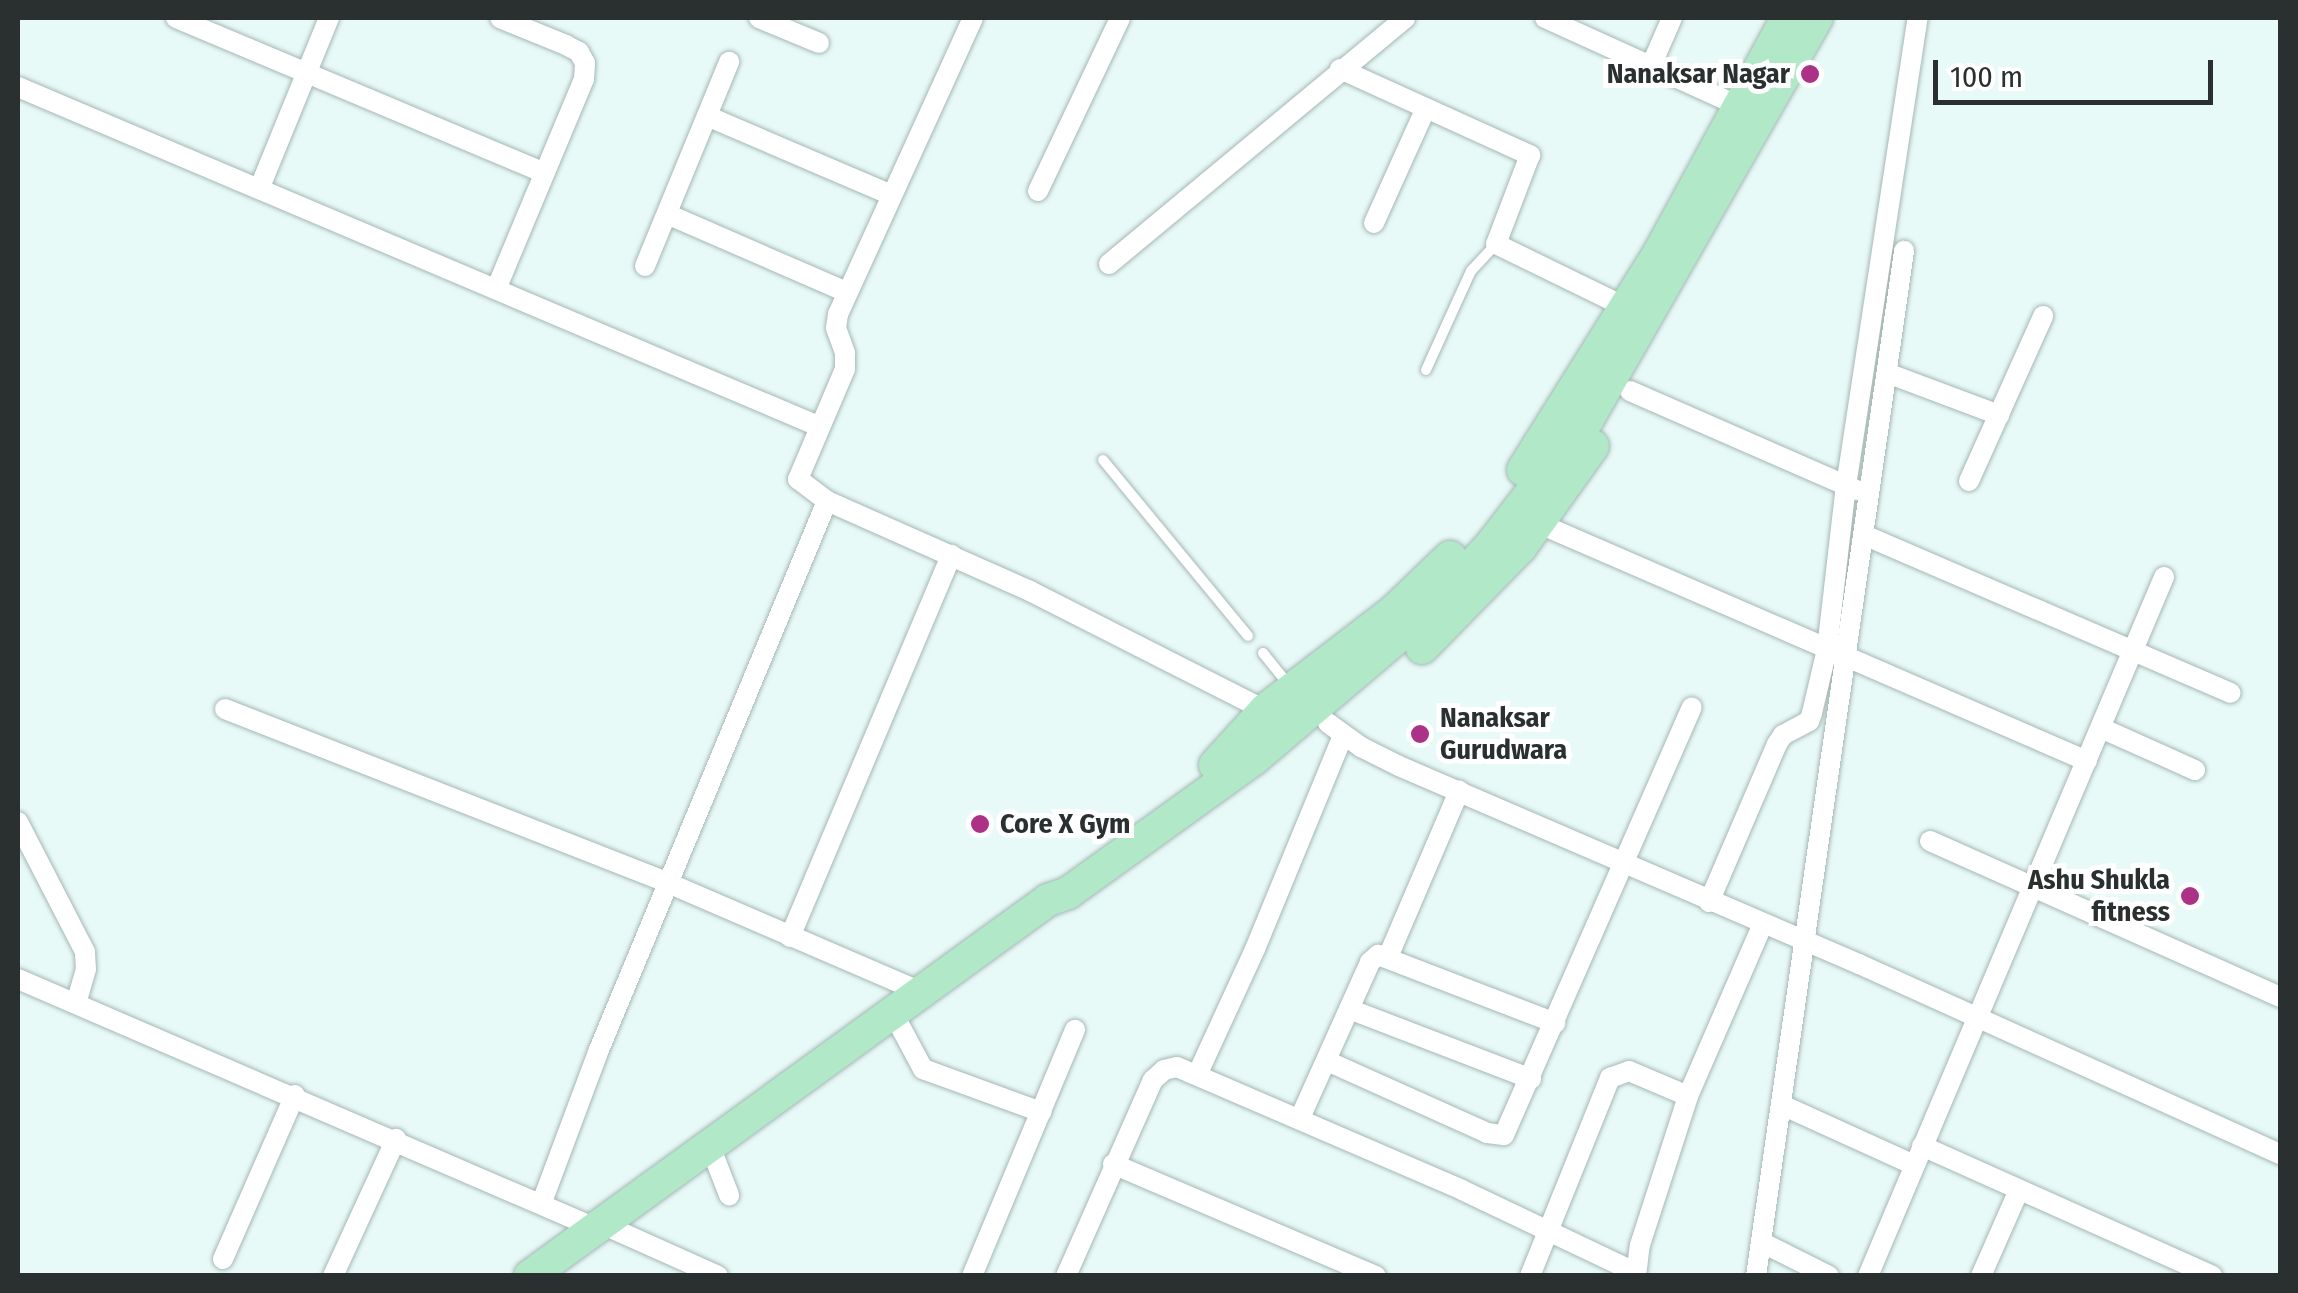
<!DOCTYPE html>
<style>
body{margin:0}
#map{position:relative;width:2298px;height:1293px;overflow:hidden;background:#e8faf8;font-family:"Fira Sans Condensed",sans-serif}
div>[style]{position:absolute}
.roads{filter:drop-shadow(0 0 2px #a5b7b4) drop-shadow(0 0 2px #a5b7b4)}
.service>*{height:10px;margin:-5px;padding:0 5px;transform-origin:5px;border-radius:5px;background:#fff}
.minor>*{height:20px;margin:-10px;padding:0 10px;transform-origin:10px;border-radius:10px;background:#fff}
.primary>*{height:32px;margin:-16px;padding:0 16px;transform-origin:16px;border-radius:16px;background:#b1e8c7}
.dots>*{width:28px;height:28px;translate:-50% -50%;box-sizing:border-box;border:5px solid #fff;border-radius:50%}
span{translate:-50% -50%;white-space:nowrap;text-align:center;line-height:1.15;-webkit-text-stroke:10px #fff;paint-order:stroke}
.poi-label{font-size:28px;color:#29302f;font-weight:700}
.right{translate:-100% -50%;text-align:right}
.left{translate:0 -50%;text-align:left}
.frame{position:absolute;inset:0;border:20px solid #29302f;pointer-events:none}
.scale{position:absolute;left:1933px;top:60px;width:280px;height:45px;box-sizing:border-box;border:5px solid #29302f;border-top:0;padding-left:12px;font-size:30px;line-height:35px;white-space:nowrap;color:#29302f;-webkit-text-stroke:8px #fff;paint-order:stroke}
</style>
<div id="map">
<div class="roads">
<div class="service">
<div style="left:1426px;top:370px;width:109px;rotate:-65.6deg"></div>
<div style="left:1471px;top:271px;width:37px;rotate:-47deg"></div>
<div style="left:1103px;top:460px;width:228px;rotate:50.5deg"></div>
<div style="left:1263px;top:653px;width:40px;rotate:51deg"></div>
</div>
<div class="minor">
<div style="left:176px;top:18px;width:399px;rotate:22.8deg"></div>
<div style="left:759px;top:18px;width:65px;rotate:22.6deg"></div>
<div style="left:973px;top:18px;width:325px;rotate:114.5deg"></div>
<div style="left:838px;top:314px;width:14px;rotate:98deg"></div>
<div style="left:836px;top:328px;width:27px;rotate:70deg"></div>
<div style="left:845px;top:353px;width:16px;rotate:90deg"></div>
<div style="left:845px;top:369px;width:120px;rotate:113.1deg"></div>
<div style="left:798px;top:479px;width:36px;rotate:37deg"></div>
<div style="left:827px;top:501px;width:222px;rotate:23.9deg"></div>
<div style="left:1030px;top:591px;width:263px;rotate:26.9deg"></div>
<div style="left:1545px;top:18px;width:213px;rotate:24.4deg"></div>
<div style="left:1651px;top:66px;width:52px;rotate:-66.4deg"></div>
<div style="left:1340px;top:69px;width:209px;rotate:24.4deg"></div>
<div style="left:1530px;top:155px;width:95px;rotate:110.9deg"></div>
<div style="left:1496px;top:244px;width:146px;rotate:26deg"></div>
<div style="left:18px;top:87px;width:869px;rotate:22.96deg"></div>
<div style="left:707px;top:116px;width:200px;rotate:23.2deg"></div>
<div style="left:260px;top:187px;width:183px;rotate:-67.8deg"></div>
<div style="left:1038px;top:191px;width:191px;rotate:-64.6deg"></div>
<div style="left:667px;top:214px;width:195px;rotate:23.5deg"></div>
<div style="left:1374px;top:223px;width:126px;rotate:-65.7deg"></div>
<div style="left:1109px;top:264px;width:385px;rotate:-39.7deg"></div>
<div style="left:645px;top:266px;width:221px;rotate:-67.6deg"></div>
<div style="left:497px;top:287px;width:225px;rotate:-67.3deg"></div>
<div style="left:584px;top:79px;width:16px;rotate:-86deg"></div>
<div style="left:585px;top:63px;width:13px;rotate:-119deg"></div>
<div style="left:579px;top:52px;width:15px;rotate:-152deg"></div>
<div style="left:566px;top:45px;width:71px;rotate:-157.8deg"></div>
<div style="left:1887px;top:373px;width:120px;rotate:20.6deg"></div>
<div style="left:1630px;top:391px;width:248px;rotate:23.6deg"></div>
<div style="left:1969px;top:481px;width:181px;rotate:-65.8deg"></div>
<div style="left:1540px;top:524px;width:596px;rotate:23.43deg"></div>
<div style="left:1864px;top:535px;width:399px;rotate:23.3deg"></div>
<div style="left:225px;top:709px;width:476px;rotate:21.4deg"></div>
<div style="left:668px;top:883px;width:275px;rotate:23.3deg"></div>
<div style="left:1328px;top:723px;width:41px;rotate:36deg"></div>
<div style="left:1361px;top:747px;width:42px;rotate:26.6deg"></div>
<div style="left:1399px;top:766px;width:501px;rotate:23.29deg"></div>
<div style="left:1859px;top:964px;width:462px;rotate:24.3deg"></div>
<div style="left:2101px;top:728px;width:103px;rotate:24.1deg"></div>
<div style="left:18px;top:822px;width:146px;rotate:62.7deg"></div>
<div style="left:85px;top:952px;width:17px;rotate:87deg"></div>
<div style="left:86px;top:969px;width:36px;rotate:106deg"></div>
<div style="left:1930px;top:841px;width:383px;rotate:24deg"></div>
<div style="left:1709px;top:902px;width:172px;rotate:-66.7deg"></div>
<div style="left:1777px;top:744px;width:11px;rotate:-56deg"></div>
<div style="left:1783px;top:735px;width:30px;rotate:-28deg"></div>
<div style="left:1809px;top:721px;width:9px;rotate:-69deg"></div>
<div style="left:1812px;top:713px;width:66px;rotate:-76.8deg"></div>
<div style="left:1827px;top:649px;width:164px;rotate:-83.4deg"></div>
<div style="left:1846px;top:486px;width:474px;rotate:-81.3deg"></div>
<div style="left:790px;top:937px;width:415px;rotate:-67.1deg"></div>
<div style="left:1388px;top:957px;width:181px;rotate:-66.8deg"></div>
<div style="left:18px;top:979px;width:628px;rotate:23.34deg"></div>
<div style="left:1349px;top:1009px;width:195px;rotate:21deg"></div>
<div style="left:893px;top:1013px;width:64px;rotate:61.8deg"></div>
<div style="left:923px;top:1069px;width:126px;rotate:20deg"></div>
<div style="left:1327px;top:1061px;width:175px;rotate:24.2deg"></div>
<div style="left:1487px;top:1133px;width:17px;rotate:7deg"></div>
<div style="left:1504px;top:1135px;width:467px;rotate:-66.3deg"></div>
<div style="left:1198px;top:1073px;width:136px;rotate:-65.3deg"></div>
<div style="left:1255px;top:949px;width:231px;rotate:-67.6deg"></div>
<div style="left:1782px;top:1105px;width:145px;rotate:24.4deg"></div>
<div style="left:1300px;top:1118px;width:171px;rotate:-65.8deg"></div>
<div style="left:1370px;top:962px;width:11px;rotate:-41deg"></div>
<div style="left:1378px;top:955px;width:190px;rotate:21deg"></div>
<div style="left:710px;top:1146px;width:53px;rotate:68.8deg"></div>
<div style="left:1922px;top:1146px;width:318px;rotate:24.1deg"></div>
<div style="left:1113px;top:1164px;width:286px;rotate:23.1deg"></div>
<div style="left:542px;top:1202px;width:160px;rotate:-69.5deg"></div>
<div style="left:598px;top:1052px;width:597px;rotate:-67.43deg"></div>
<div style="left:602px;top:1224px;width:127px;rotate:24.1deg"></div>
<div style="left:1761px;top:1242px;width:76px;rotate:26.6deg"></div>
<div style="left:223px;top:1259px;width:179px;rotate:-66.3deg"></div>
<div style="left:333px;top:1276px;width:151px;rotate:-65.3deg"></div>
<div style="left:972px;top:1276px;width:267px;rotate:-67.3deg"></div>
<div style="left:1066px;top:1276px;width:214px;rotate:-66.1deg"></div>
<div style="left:1153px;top:1080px;width:15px;rotate:-42deg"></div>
<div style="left:1164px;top:1070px;width:13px;rotate:-13deg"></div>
<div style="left:1177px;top:1067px;width:310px;rotate:23.3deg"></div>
<div style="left:1462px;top:1190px;width:191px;rotate:25.4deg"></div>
<div style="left:1530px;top:1276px;width:214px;rotate:-68deg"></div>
<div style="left:1610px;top:1078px;width:20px;rotate:-20deg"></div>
<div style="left:1629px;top:1071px;width:64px;rotate:23deg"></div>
<div style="left:1636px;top:1276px;width:31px;rotate:-83deg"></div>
<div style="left:1640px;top:1245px;width:157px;rotate:-72.1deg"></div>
<div style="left:1688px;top:1096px;width:185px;rotate:-66.5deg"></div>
<div style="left:1756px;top:1276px;width:1036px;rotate:-81.78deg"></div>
<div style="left:1868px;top:1276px;width:759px;rotate:-67.05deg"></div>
<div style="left:1981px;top:1276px;width:94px;rotate:-66.2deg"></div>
</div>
<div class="primary">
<div style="left:1523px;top:470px;width:256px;rotate:-57.9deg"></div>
<div style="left:1659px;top:253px;width:268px;rotate:-61.4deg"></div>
<div style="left:1422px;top:648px;width:141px;rotate:-45.6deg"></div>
<div style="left:1521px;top:547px;width:124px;rotate:-54.5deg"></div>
<div style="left:1215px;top:765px;width:74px;rotate:-47.7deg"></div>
<div style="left:1265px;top:710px;width:163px;rotate:-37.5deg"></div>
<div style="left:1394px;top:611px;width:78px;rotate:-44deg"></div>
<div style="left:530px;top:1276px;width:640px;rotate:-35.97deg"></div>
<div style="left:1048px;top:900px;width:21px;rotate:-19deg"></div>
<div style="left:1068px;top:893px;width:229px;rotate:-35.8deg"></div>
<div style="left:1254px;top:759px;width:235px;rotate:-40.3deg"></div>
<div style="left:1433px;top:607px;width:85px;rotate:-46.9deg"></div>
<div style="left:1491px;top:545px;width:159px;rotate:-52.4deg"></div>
<div style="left:1588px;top:419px;width:462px;rotate:-60.3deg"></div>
</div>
</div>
<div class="dots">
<div style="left:1810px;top:74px;background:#ac3287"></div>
<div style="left:1420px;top:734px;background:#ac3287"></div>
<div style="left:980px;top:824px;background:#ac3287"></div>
<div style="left:2190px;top:896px;background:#ac3287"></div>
</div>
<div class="poi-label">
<span class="right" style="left:1790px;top:74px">Nanaksar Nagar</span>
<span class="left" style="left:1440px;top:734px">Nanaksar<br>Gurudwara</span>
<span class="left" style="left:1000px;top:824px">Core X Gym</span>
<span class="right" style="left:2170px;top:896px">Ashu Shukla<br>fitness</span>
</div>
<div class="frame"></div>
<div class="scale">100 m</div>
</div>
